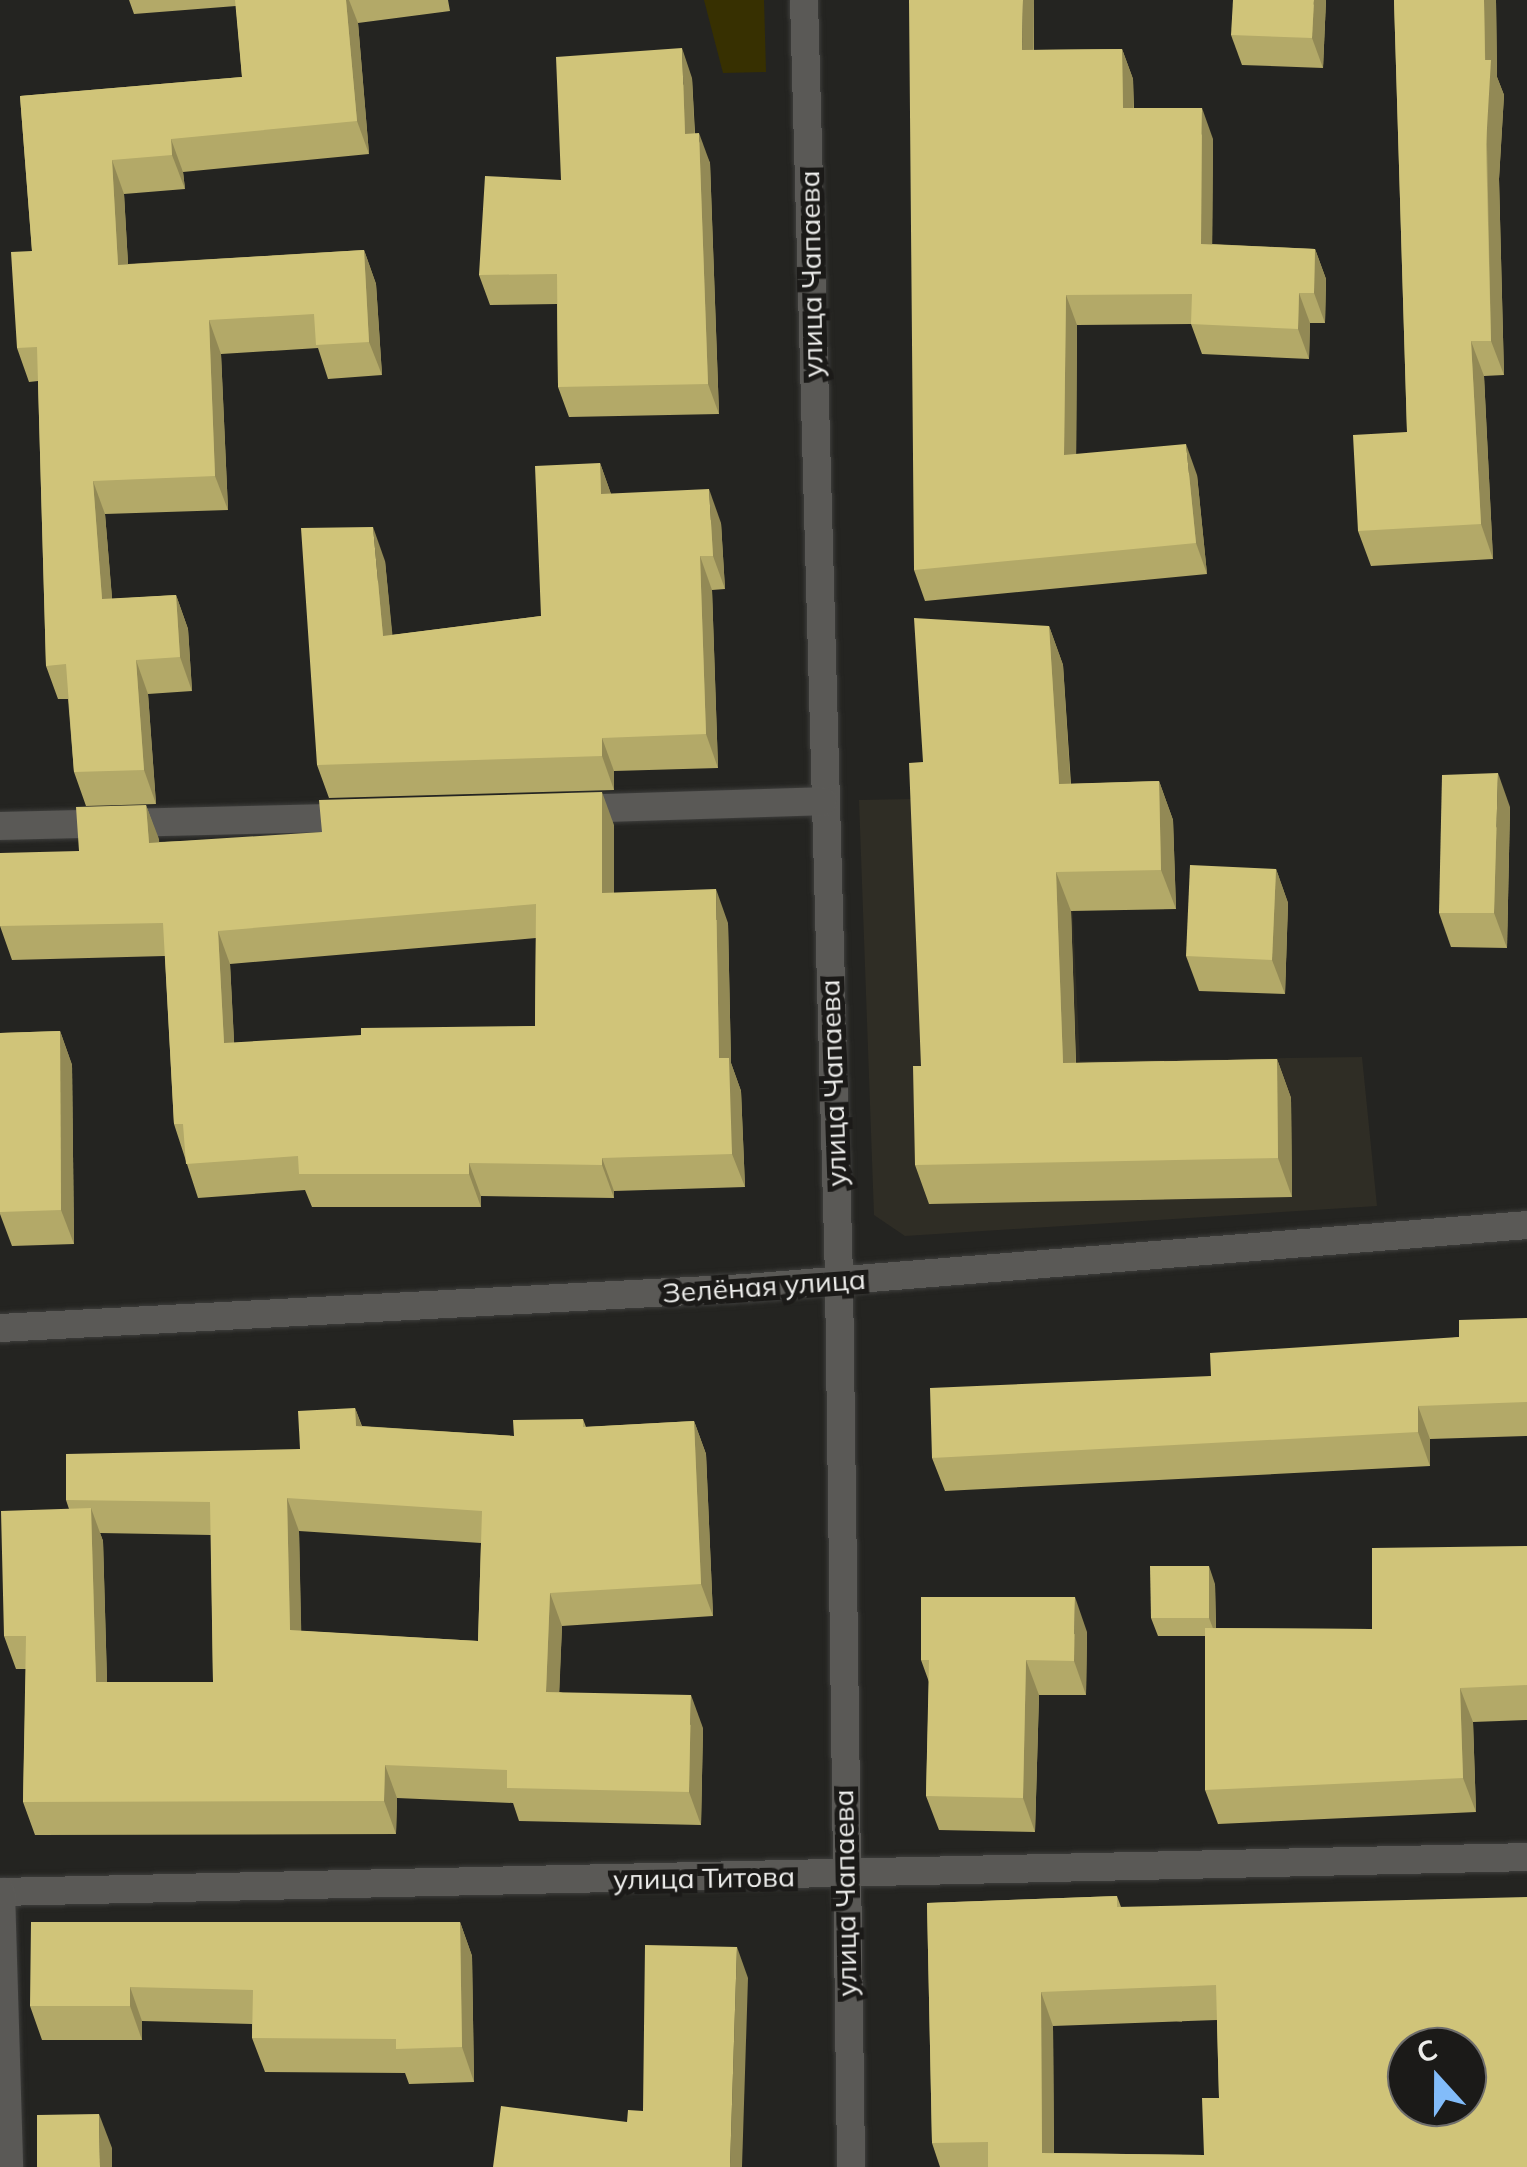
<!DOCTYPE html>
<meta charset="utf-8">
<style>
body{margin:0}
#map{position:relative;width:1527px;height:2167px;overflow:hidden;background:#242421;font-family:Mulish,sans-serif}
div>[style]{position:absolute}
.built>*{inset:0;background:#2f2d25}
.green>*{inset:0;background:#373001}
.roads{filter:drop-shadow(0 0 2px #3e3e3c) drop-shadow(0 0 2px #3e3e3c)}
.minor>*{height:28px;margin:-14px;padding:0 14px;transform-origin:14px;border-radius:14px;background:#5a5956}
.wall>*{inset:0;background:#b3a968}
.shaded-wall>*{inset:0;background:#928955}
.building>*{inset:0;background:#d0c479}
span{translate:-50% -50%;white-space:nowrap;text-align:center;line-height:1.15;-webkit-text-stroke:10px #1b1a18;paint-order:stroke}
.street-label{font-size:28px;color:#ededeb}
.north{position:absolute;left:1387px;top:2027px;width:100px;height:100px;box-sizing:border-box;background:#1b1a18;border:2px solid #6f6e6c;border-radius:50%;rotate:339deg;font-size:28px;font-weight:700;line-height:40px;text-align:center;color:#ededeb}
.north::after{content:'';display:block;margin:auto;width:35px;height:45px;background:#82bcfa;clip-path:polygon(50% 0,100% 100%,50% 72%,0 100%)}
</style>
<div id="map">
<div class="built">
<div style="clip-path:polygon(1067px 796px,1080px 1061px,1362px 1057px,1377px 1206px,905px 1236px,874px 1215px,859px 800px)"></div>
</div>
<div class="green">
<div style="clip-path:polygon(704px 0,764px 0,766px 72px,723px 73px)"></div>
</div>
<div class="roads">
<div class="minor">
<div style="left:804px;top:0;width:1280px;rotate:88.43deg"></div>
<div style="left:839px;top:1280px;width:887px;rotate:89.22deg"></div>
<div style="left:571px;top:809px;width:252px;rotate:-1.8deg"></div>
<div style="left:0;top:826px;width:358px;rotate:-1.4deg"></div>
<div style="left:0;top:1328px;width:747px;rotate:-3.07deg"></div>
<div style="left:746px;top:1288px;width:784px;rotate:-4.61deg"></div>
<div style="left:0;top:1892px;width:1527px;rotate:-1.31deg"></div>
<div style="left:1px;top:1892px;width:275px;rotate:88.3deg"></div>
</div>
</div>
<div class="wall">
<div style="clip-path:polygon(129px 0,448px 0,450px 11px,358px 23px,369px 154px,183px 172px,185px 189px,124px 194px,128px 264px,364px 250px,376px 284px,382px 375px,328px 379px,318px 348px,221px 354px,228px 510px,105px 514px,112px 599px,176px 595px,188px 629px,192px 691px,148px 694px,156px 804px,86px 806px,74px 772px,68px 699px,58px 699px,46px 666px,38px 381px,29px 382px,17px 348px,32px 251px,20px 96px,242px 77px,236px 6px,134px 14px)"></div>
<div style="clip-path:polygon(1034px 0,1034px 50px,1122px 49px,1133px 79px,1134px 108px,1213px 139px,1212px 244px,1315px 249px,1326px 279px,1325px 323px,1310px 323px,1309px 359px,1202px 354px,1191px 324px,1077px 325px,1076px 454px,1197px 475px,1207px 574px,925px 601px,914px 570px)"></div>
<div style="clip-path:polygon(1326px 0,1323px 68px,1242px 65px,1231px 35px)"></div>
<div style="clip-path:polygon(1394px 0,1496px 0,1497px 77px,1504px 95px,1499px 179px,1504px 375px,1484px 376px,1493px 559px,1371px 566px,1358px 531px,1407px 432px)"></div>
<div style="clip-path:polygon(692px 78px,695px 133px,710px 163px,719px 414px,569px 417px,558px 387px,557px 304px,490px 305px,479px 275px,561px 180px)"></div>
<div style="clip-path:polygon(600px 463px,611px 494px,721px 523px,725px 589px,712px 590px,718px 768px,614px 771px,614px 790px,329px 798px,317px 765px,385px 561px,392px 635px,541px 616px)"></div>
<div style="clip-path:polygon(1049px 626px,1063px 665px,1071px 784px,1159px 781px,1173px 820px,1176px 909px,1071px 911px,1076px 1063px,1277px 1059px,1291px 1098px,1292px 1197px,929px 1204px,915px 1165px,921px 1066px,923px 762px)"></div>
<div style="clip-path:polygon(evenodd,146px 805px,159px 842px,614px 825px,614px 893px,728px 923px,731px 1063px,741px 1091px,745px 1187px,614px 1191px,614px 1198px,481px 1196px,481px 1207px,312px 1207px,305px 1190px,198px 1198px,174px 1124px,165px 956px,12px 960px,0 926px,79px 851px,146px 805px,536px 938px,535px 1026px,234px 1043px,230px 964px,536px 938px)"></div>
<div style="clip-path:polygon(1510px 807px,1507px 948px,1451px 947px,1439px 913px)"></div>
<div style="clip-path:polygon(1276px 869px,1288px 903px,1285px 994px,1199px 991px,1186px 956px)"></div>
<div style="clip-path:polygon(60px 1031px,72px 1065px,74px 1244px,12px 1246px,0 1214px,0 1033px)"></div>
<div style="clip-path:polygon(1527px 1318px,1527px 1436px,1430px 1439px,1430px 1466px,945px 1491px,932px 1458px,1211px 1376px,1459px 1337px)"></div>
<div style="clip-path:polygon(evenodd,355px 1408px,362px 1426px,514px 1436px,583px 1419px,586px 1427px,694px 1421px,706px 1454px,713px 1616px,562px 1626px,559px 1692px,703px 1728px,701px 1825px,519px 1821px,513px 1803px,397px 1798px,396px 1834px,35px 1835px,23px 1802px,26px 1669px,16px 1669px,4px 1636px,69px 1509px,66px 1500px,300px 1449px,355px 1408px,299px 1531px,481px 1543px,478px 1641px,301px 1631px,299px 1531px,355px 1408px,100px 1533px,211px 1535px,213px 1682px,107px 1682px,103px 1541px,100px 1533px)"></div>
<div style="clip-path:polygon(1527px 1546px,1527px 1720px,1473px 1722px,1476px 1812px,1218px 1824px,1205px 1790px,1205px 1636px,1158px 1636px,1151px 1618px,1215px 1584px,1216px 1628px,1372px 1629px)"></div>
<div style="clip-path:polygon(1087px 1632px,1086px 1695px,1039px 1695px,1035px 1832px,939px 1830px,926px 1796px,929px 1682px,921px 1660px)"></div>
<div style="clip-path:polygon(evenodd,1117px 1896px,1121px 1907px,1527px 2167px,940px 2167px,932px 2143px,927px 1903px,1117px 1896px,1217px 2020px,1219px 2098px,1204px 2155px,1054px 2153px,1053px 2026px,1217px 2020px)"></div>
<div style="clip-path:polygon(460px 1922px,472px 1956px,474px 2082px,409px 2084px,405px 2073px,265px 2072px,252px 2038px,252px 2024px,142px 2021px,142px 2040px,42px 2040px,30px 2006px)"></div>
</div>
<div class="shaded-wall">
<div style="clip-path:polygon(346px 0,349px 0,358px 23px,369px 154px,357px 121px)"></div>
<div style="clip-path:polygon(1023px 0,1034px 0,1033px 80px,1022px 50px)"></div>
<div style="clip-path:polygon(1314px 0,1326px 0,1323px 68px,1312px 38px)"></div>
<div style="clip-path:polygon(1484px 0,1496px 0,1497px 77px,1504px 95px,1499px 179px,1504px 375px,1491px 341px)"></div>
<div style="clip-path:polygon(682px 48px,692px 78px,696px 164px,685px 134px)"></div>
<div style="clip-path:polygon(1122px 49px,1133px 79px,1134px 138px,1123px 108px)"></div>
<div style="clip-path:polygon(1202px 108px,1213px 139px,1212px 274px,1201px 244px)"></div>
<div style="clip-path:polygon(699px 133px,710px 163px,719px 414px,708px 384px)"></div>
<div style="clip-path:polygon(171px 139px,183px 172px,185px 189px,172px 155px)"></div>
<div style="clip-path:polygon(112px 160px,124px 194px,130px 299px,118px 265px)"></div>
<div style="clip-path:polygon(1315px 249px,1326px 279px,1325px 323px,1314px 293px)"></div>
<div style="clip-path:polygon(364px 250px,376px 284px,382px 375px,369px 342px)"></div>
<div style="clip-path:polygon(1299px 293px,1310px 323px,1309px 359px,1298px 329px)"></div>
<div style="clip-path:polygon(1066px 295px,1077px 325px,1076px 485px,1064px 455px)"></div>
<div style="clip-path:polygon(209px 320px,221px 354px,228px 510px,215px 476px)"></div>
<div style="clip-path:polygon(1471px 341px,1484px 376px,1493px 559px,1481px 524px)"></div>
<div style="clip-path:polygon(1186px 444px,1197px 475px,1207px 574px,1196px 543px)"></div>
<div style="clip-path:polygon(600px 463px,612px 497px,601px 494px)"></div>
<div style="clip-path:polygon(93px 481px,105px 514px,115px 633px,102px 599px)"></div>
<div style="clip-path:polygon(709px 489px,721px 523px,725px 589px,713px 556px)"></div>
<div style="clip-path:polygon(373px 527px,385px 561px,396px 670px,383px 636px)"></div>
<div style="clip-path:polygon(700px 556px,712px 590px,718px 768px,706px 734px)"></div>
<div style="clip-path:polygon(176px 595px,188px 629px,192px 691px,180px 657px)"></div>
<div style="clip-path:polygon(1049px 626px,1063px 665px,1073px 823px,1059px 784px)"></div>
<div style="clip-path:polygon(136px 660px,148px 694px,156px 804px,144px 770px)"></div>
<div style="clip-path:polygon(602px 738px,614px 771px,614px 790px,602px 756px)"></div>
<div style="clip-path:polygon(1498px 773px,1510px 807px,1507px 948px,1494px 913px)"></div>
<div style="clip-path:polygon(1159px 781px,1173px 820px,1176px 909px,1161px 870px)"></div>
<div style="clip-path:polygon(602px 792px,614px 825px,614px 927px,602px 893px)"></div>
<div style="clip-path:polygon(146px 805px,159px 839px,161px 876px,149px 843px)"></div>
<div style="clip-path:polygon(1276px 869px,1288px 903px,1285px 994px,1272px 960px)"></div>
<div style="clip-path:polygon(1056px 872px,1071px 911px,1077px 1102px,1063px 1063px)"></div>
<div style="clip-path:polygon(716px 889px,728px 923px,731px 1063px,741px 1091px,745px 1187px,732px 1154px,719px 1058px)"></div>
<div style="clip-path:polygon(218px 931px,230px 964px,236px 1077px,224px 1043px)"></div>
<div style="clip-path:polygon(60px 1031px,72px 1065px,74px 1244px,61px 1210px)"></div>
<div style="clip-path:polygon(1277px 1059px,1291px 1098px,1292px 1197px,1278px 1158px)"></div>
<div style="clip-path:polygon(602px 1158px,614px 1191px,614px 1198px,602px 1165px)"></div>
<div style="clip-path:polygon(469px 1163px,481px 1196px,481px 1207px,469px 1174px)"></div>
<div style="clip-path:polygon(1418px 1406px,1430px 1439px,1430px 1466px,1418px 1432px)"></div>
<div style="clip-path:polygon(355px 1408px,367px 1441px,356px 1426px)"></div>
<div style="clip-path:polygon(694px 1421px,706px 1454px,713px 1616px,701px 1584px)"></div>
<div style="clip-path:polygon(287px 1498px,299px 1531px,302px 1663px,290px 1630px)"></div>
<div style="clip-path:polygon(91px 1508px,103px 1541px,108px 1715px,96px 1682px)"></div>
<div style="clip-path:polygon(1209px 1566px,1215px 1584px,1216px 1636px,1209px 1618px)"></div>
<div style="clip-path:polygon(550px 1593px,562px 1626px,558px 1725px,546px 1692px)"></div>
<div style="clip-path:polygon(1075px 1597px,1087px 1632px,1086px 1695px,1074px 1661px)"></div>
<div style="clip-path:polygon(1026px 1660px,1039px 1695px,1035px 1832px,1023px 1798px)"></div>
<div style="clip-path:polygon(1460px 1688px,1473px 1722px,1476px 1812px,1463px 1778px)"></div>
<div style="clip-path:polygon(691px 1695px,703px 1728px,701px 1825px,689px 1792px)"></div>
<div style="clip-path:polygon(385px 1765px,397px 1798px,396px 1834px,384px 1801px)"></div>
<div style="clip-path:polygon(460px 1922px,472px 1956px,474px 2082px,462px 2047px)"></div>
<div style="clip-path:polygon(737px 1947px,748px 1978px,742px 2167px,730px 2167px)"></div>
<div style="clip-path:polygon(130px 1987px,142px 2021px,142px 2040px,130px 2006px)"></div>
<div style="clip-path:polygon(1041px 1992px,1053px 2026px,1054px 2167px,1042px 2153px)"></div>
<div style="clip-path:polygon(99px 2114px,112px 2148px,112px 2167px,100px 2167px)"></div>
</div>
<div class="building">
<div style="clip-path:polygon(235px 0,346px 0,357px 121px,171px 139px,172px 155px,112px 160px,118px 265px,364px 250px,369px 342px,316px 345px,314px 314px,209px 320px,215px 476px,93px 481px,102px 599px,176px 595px,180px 657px,136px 660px,144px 770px,74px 772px,66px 664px,46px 666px,37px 347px,17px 348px,11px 252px,32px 251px,20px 96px,242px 77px)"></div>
<div style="clip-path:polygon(909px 0,1023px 0,1022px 50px,1122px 49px,1123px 108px,1202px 108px,1201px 244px,1315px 249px,1314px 293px,1299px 293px,1298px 329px,1191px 324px,1192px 294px,1066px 295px,1064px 455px,1186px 444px,1196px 543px,914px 570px)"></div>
<div style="clip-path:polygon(1233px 0,1314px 0,1312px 38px,1231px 35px)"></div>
<div style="clip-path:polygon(1394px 0,1484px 0,1485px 60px,1491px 60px,1486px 145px,1491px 341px,1471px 341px,1481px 524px,1358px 531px,1353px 435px,1407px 432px)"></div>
<div style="clip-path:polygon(682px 48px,685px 134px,699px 133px,708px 384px,558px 387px,557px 274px,479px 275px,485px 176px,561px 180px,556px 57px)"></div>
<div style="clip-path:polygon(600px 463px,601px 494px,709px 489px,713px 556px,700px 556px,706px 734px,602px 738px,602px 756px,317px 765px,301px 528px,373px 527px,383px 636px,541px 616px,535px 466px)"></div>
<div style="clip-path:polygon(914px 618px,1049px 626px,1059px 784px,1159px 781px,1161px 870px,1056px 872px,1063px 1063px,1277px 1059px,1278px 1158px,915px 1165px,913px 1066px,921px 1066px,909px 763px,923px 762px)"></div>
<div style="clip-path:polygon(1498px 773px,1494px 913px,1439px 913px,1442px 775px)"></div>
<div style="clip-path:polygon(evenodd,602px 792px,602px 893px,716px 889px,719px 1058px,729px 1058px,732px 1154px,602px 1158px,602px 1165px,469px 1163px,469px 1174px,299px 1174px,298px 1156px,186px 1164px,183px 1124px,174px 1124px,163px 923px,0 926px,0 853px,79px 851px,76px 807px,146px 805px,149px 843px,322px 832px,319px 800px,602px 792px,536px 904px,535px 1026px,361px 1028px,361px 1035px,224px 1043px,218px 931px,536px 904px)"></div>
<div style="clip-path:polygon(1190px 865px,1276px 869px,1272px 960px,1186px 956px)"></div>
<div style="clip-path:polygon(60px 1031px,61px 1210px,0 1212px,0 1033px)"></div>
<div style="clip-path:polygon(1527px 1318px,1527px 1402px,1418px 1406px,1418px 1432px,932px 1458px,930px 1388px,1211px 1376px,1210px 1353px,1459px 1337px,1459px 1320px)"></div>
<div style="clip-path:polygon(evenodd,355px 1408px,356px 1426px,514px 1436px,513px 1420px,583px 1419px,583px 1427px,694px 1421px,701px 1584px,550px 1593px,546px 1692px,691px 1695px,689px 1792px,507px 1788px,507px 1770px,385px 1765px,384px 1801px,23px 1802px,26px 1636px,4px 1636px,1px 1511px,91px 1508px,96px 1682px,213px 1682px,210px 1502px,66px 1500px,66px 1454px,300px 1449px,298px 1411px,355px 1408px,287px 1498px,482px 1511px,478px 1641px,290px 1630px,287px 1498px)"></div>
<div style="clip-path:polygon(1527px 1546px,1527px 1685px,1460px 1688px,1463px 1778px,1205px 1790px,1205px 1628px,1372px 1629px,1372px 1548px)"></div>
<div style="clip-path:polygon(1150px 1566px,1209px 1566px,1209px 1618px,1151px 1618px)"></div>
<div style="clip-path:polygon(921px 1597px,1075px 1597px,1074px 1661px,1026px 1660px,1023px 1798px,926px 1796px,929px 1660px,921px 1660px)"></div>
<div style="clip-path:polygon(evenodd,1117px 1896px,1117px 1907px,1527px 1897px,1527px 2167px,988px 2167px,988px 2142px,932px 2143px,927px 1903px,1117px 1896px,1216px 1985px,1219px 2098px,1202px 2098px,1204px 2155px,1042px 2153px,1041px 1992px,1216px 1985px,1117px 1896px,1407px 2047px,1467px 2047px,1467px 2107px,1407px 2107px,1407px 2047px)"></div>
<div style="clip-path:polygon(31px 1922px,460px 1922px,462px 2047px,396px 2049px,396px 2039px,252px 2038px,253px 1990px,130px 1987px,130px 2006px,30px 2006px)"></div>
<div style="clip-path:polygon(645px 1945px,737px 1947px,730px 2167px,493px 2167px,501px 2106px,627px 2122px,628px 2110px,643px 2111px)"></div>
<div style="clip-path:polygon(99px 2114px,100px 2167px,37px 2167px,37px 2115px)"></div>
</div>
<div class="street-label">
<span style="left:811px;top:274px;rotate:-91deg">улица Чапаева</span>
<span style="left:833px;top:1083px;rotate:-92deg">улица Чапаева</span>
<span style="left:764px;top:1286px;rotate:-4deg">Зелёная улица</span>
<span style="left:704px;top:1878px;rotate:-1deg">улица Титова</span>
<span style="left:845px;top:1893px;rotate:-91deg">улица Чапаева</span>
</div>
<div class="north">С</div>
</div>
